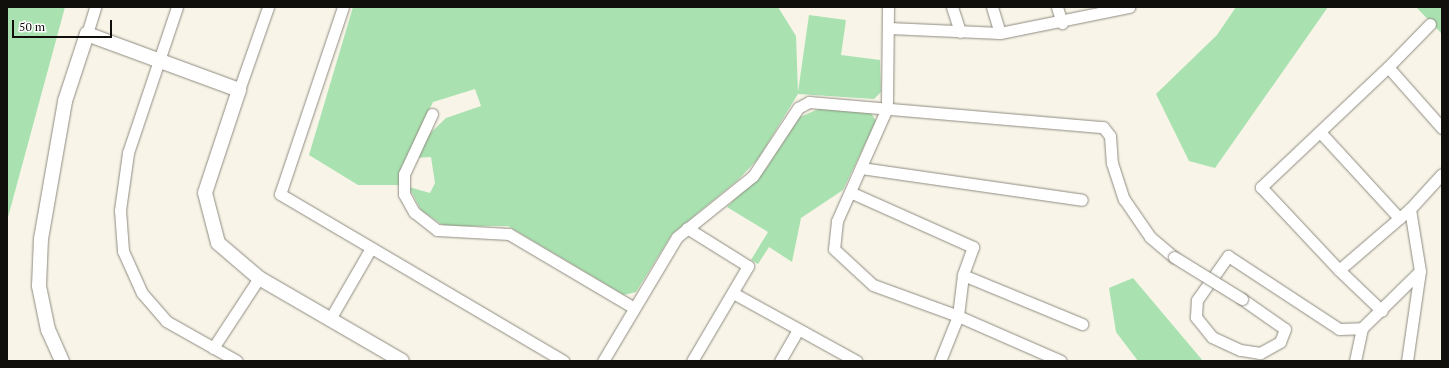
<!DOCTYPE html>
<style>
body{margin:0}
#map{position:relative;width:1449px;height:368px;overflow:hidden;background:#f8f4e8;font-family:"PT Serif",serif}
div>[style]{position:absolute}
.green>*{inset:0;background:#a9e2b0}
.roads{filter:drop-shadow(0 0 1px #8f8b80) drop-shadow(0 0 1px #8f8b80)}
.minor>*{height:11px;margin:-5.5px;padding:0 5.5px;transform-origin:5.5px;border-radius:5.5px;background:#fff}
.tertiary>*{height:14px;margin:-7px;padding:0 7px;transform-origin:7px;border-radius:7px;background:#fff}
.bridges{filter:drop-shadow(0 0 1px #8f8b80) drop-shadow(0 0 1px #8f8b80)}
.minor-bridge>*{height:11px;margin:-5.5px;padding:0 5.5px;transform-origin:5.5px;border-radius:5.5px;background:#fff}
span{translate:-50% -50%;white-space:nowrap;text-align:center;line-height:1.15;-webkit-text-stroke:3px #fff;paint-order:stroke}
.frame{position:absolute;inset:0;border:8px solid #100f0b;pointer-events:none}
.scale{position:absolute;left:12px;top:20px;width:100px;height:18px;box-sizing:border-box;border:2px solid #100f0b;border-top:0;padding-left:5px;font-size:12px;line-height:14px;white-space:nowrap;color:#100f0b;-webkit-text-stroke:3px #fff;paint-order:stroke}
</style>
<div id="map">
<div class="green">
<div style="clip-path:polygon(7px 7px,65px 7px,7px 221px)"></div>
<div style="clip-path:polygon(353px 7px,778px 7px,796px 36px,798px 92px,809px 15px,846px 20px,841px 55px,880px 60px,881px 92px,874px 99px,798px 94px,758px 159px,738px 180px,672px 234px,636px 292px,624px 295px,508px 226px,444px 226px,421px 210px,409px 187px,430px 193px,435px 183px,431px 157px,415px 158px,425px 138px,446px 118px,481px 106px,475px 89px,433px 102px,401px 168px,399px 185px,358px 185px,309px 155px)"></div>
<div style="clip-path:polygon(1236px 7px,1328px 7px,1215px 168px,1189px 161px,1156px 94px,1217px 35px)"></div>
<div style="clip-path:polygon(1416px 7px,1442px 7px,1442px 34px)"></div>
<div style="clip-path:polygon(821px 108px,871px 113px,876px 121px,843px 190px,801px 218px,792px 262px,769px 247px,758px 264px,751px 260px,768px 232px,727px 207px,767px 167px,800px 117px)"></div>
<div style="clip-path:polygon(1133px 278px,1203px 361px,1138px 361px,1116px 332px,1109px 288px)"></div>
</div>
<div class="roads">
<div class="minor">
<div style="left:177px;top:7px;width:154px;rotate:108.6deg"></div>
<div style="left:128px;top:153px;width:58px;rotate:98deg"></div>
<div style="left:120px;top:210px;width:41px;rotate:85.8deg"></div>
<div style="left:123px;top:251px;width:46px;rotate:65.7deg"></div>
<div style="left:142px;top:293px;width:37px;rotate:49deg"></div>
<div style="left:166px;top:321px;width:81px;rotate:29.4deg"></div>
<div style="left:343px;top:7px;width:197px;rotate:108.6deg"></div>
<div style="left:280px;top:194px;width:329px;rotate:30.5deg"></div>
<div style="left:888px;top:7px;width:101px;rotate:90.6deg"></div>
<div style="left:887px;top:108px;width:124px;rotate:113.9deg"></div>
<div style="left:837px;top:221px;width:28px;rotate:96deg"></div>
<div style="left:834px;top:249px;width:53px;rotate:42.7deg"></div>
<div style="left:873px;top:285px;width:90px;rotate:20deg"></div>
<div style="left:958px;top:316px;width:112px;rotate:23.6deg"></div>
<div style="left:952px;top:7px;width:26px;rotate:72deg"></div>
<div style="left:992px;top:7px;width:27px;rotate:73deg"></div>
<div style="left:1057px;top:7px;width:17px;rotate:73deg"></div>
<div style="left:889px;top:28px;width:111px;rotate:2.6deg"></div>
<div style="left:1000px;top:33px;width:132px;rotate:-11.4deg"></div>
<div style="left:87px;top:34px;width:28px;rotate:-73deg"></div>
<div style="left:1388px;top:67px;width:60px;rotate:-45.7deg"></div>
<div style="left:239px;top:90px;width:88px;rotate:-70.7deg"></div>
<div style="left:432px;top:114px;width:66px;rotate:115deg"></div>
<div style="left:404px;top:174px;width:20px;rotate:90deg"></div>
<div style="left:404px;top:194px;width:21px;rotate:61deg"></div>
<div style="left:414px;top:212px;width:29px;rotate:38deg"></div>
<div style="left:437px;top:230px;width:72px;rotate:3.2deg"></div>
<div style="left:509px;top:234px;width:145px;rotate:30.6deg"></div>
<div style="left:1442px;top:128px;width:81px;rotate:-131.5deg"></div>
<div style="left:1388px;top:67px;width:175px;rotate:136.6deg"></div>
<div style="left:1261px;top:187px;width:114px;rotate:46.8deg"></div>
<div style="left:1339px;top:270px;width:94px;rotate:-40.7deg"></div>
<div style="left:1410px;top:209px;width:47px;rotate:-47.6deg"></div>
<div style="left:1320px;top:132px;width:117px;rotate:47.4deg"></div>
<div style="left:861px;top:168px;width:223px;rotate:8.2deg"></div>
<div style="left:850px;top:192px;width:135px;rotate:24.1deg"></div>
<div style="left:973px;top:247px;width:30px;rotate:110deg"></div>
<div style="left:963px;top:275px;width:41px;rotate:97deg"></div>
<div style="left:958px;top:316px;width:48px;rotate:111.8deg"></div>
<div style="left:687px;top:228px;width:72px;rotate:31.9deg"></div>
<div style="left:748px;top:266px;width:110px;rotate:120.5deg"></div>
<div style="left:1339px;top:270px;width:59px;rotate:43.6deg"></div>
<div style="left:963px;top:275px;width:129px;rotate:22.4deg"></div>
<div style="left:733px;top:293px;width:141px;rotate:28.9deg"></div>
<div style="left:1242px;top:299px;width:52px;rotate:34.9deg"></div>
<div style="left:1285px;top:329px;width:14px;rotate:111deg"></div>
<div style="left:1280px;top:342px;width:23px;rotate:151deg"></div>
<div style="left:1260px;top:353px;width:20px;rotate:-171deg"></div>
<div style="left:1240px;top:350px;width:31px;rotate:-155deg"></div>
<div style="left:1212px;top:337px;width:26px;rotate:-129deg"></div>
<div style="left:1196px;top:317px;width:17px;rotate:-87deg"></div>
<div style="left:1197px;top:300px;width:54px;rotate:-54.8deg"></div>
<div style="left:1228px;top:256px;width:133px;rotate:33.3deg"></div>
<div style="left:1339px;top:329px;width:23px;rotate:-2deg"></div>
<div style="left:1362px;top:328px;width:81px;rotate:-44.5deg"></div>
<div style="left:330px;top:319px;width:82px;rotate:-60deg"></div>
<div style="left:213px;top:348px;width:84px;rotate:-56.7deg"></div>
<div style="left:603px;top:361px;width:144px;rotate:-59.2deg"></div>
<div style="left:677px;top:237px;width:97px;rotate:-38.8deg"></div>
<div style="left:753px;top:176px;width:82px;rotate:-56.5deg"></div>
<div style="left:798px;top:108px;width:13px;rotate:-29deg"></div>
<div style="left:809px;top:102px;width:295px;rotate:4.9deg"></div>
<div style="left:1103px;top:127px;width:11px;rotate:52deg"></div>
<div style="left:1110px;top:136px;width:27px;rotate:86deg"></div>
<div style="left:1112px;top:163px;width:38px;rotate:72deg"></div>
<div style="left:1124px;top:199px;width:46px;rotate:55.6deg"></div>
<div style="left:1150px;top:237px;width:31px;rotate:40deg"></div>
<div style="left:780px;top:361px;width:34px;rotate:-60deg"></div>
<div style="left:1355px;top:361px;width:34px;rotate:-78deg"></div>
<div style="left:1407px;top:361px;width:91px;rotate:-81.8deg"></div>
<div style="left:1420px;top:271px;width:63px;rotate:-99.2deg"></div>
</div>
<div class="tertiary">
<div style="left:62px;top:361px;width:34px;rotate:-114deg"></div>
<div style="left:48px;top:330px;width:45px;rotate:-101.6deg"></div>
<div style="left:39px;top:286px;width:47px;rotate:-87.6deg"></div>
<div style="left:41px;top:239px;width:140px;rotate:-80.1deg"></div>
<div style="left:65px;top:101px;width:71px;rotate:-71.8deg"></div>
<div style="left:87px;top:34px;width:162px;rotate:20.2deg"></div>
<div style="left:239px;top:90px;width:108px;rotate:108.3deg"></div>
<div style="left:205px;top:193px;width:52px;rotate:75.4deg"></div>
<div style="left:218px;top:243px;width:54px;rotate:40.5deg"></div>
<div style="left:259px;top:278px;width:165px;rotate:30.1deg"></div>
</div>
</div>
<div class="bridges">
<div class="minor-bridge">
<div style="left:1174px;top:257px;width:80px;rotate:31.7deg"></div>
</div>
</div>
<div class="frame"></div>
<div class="scale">50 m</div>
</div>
